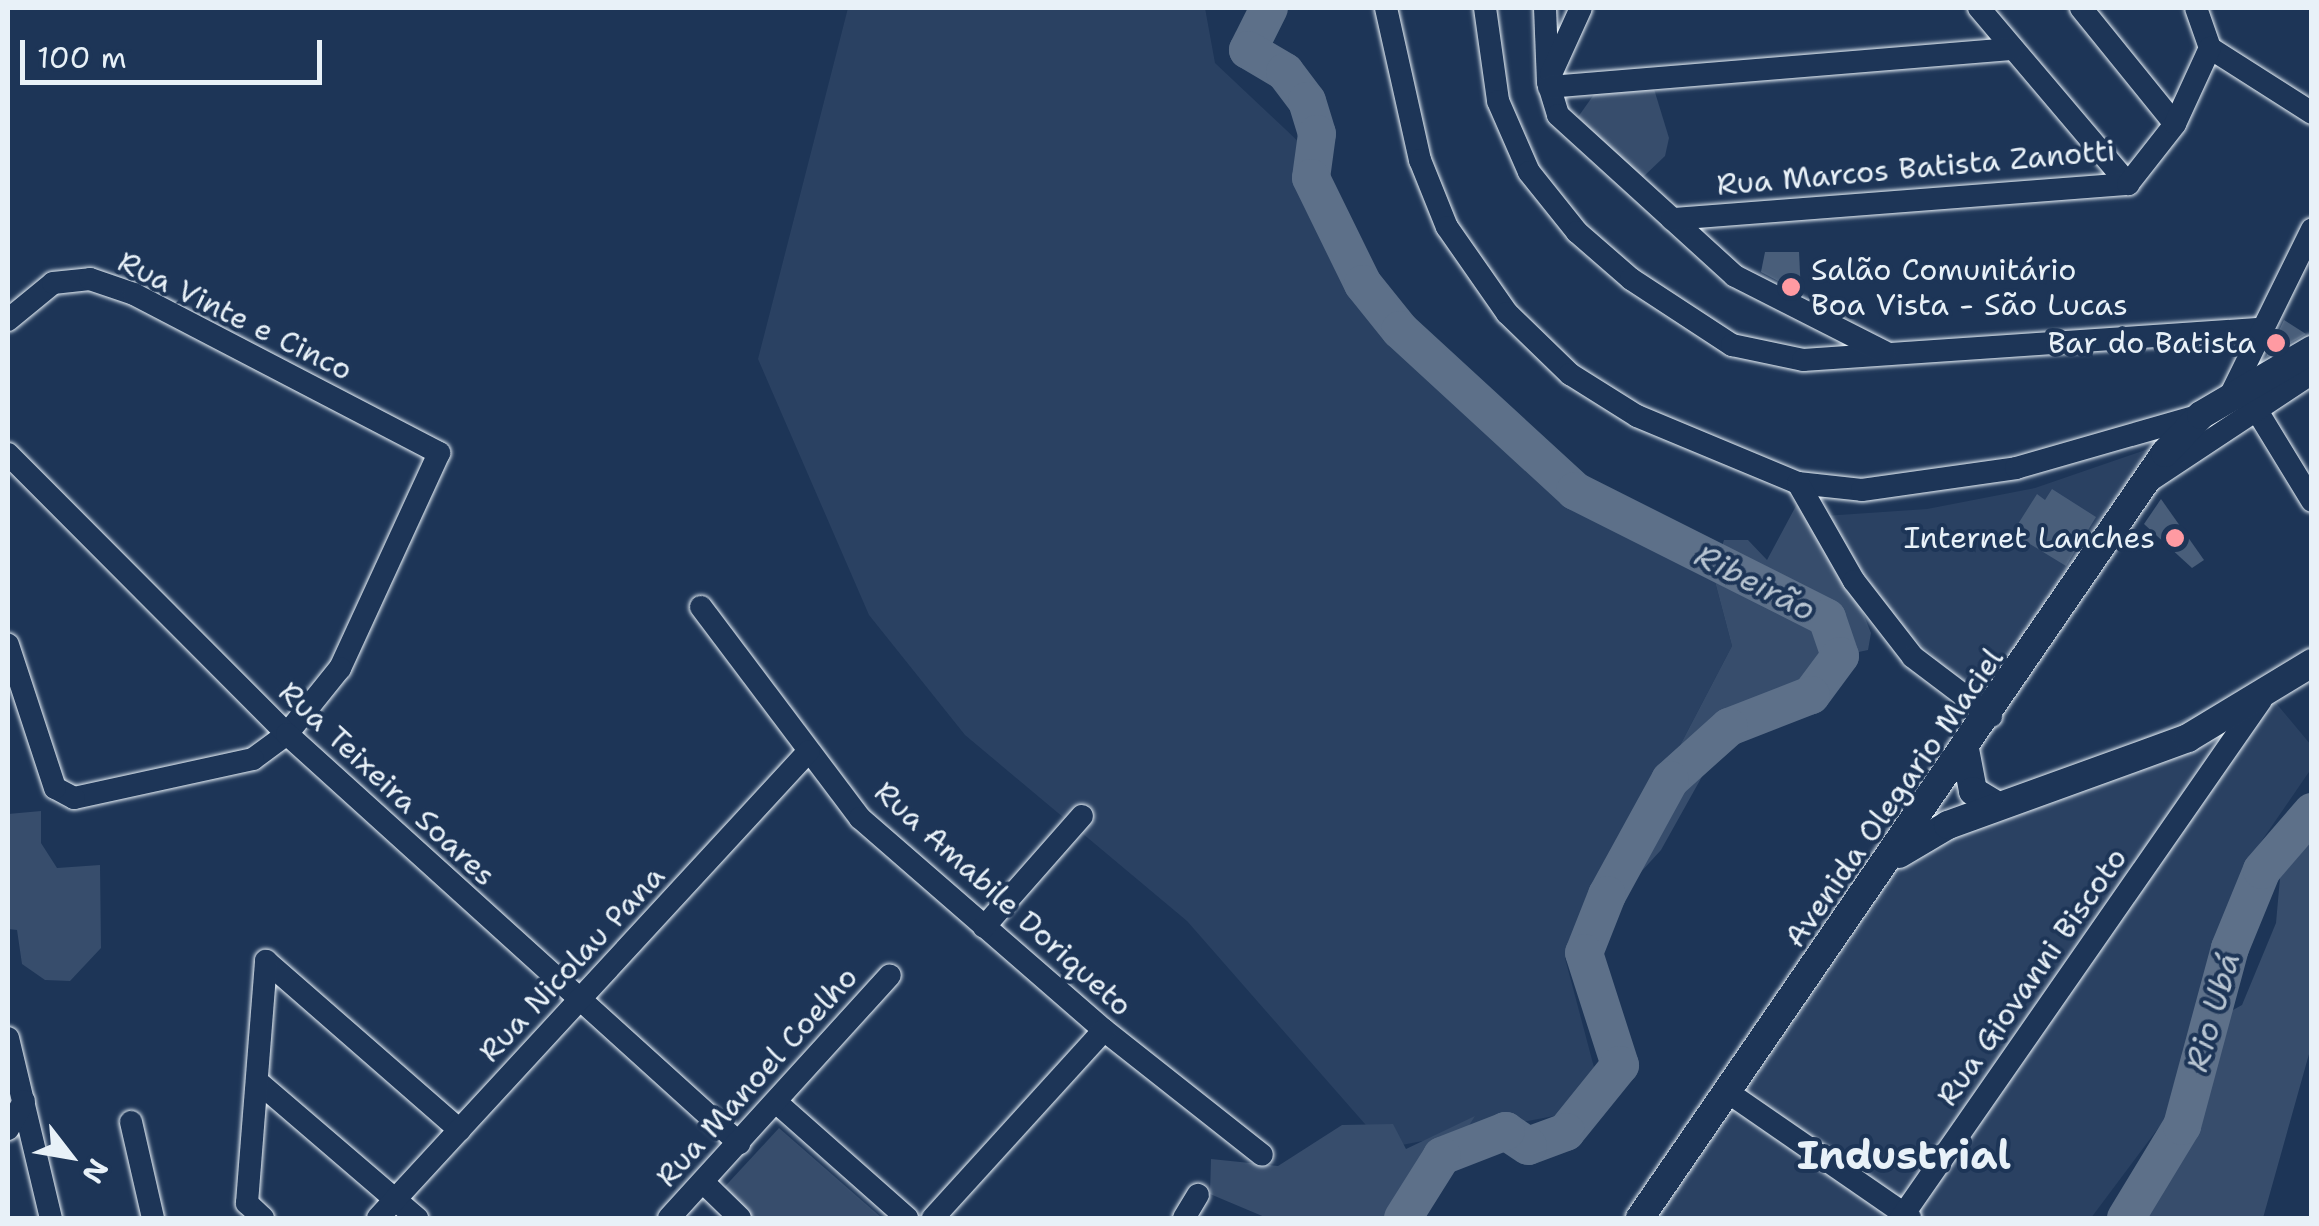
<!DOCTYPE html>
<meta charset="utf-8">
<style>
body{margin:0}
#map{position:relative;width:2319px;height:1226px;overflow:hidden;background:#1d3557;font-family:"Shantell Sans",sans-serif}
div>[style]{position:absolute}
.built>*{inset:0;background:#2a4162}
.green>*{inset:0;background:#374d6c}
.river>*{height:38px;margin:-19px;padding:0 19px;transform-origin:19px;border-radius:19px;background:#5d7089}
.building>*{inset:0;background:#495e7a}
.roads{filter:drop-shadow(0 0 2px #e8f1f8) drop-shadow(0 0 2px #e8f1f8)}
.minor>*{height:22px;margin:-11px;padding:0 11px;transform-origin:11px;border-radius:11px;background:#1d3557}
.major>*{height:28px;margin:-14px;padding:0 14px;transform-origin:14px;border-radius:14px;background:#1d3557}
.dots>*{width:28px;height:28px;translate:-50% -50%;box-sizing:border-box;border:5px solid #1d3557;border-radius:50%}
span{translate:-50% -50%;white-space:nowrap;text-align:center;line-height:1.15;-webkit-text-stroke:8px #1d3557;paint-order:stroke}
.street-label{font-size:30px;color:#e8f1f8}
.poi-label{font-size:30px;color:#e8f1f8}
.left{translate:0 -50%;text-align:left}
.right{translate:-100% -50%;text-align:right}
.water-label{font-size:32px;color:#b7c4d1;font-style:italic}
.district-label{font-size:40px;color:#e8f1f8;font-weight:700}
.frame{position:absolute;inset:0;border:10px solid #e8f1f8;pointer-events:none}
.north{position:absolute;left:20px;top:1106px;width:100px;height:100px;-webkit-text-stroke:8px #1d3557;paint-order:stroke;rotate:121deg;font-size:28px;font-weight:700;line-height:40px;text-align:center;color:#e8f1f8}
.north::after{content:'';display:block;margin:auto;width:35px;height:45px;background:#e8f1f8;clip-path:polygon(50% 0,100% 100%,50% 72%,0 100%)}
.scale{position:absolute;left:20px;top:40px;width:302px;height:45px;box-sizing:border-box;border:5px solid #e8f1f8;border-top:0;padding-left:12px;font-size:30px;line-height:35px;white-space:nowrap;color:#e8f1f8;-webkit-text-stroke:8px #1d3557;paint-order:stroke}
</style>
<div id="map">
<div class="built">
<div style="clip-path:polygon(848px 8px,1205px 8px,1215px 63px,1302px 145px,1331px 246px,1497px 444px,1713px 574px,1732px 646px,1663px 778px,1595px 880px,1565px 958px,1595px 1071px,1559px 1115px,1386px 1148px,1187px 921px,965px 735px,869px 615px,758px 359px)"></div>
<div style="clip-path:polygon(2154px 447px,1979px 700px,1898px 623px,1824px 516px,1927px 509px,2035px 488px)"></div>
<div style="clip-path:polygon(2274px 676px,2271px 697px,2311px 745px,2311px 769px,2254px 852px,2171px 1111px,2091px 1218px,1658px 1218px,1904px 865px,1998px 806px)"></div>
</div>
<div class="green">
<div style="clip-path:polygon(1654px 89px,1669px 138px,1665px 156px,1641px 179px,1578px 117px,1595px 93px)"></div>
<div style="clip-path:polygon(1797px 504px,1840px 556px,1871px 633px,1868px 650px,1840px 656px,1829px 692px,1782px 725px,1745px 732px,1704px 773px,1661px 850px,1619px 896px,1607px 895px,1595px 880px,1663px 778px,1732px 646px,1713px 574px,1724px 540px,1748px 540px,1767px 560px)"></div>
<div style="clip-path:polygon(41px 811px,41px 843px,57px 868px,100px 865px,101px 948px,70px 981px,45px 980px,22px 964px,17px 930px,8px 929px,8px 814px)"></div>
<div style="clip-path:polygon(2311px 841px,2311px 1047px,2263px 1218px,2136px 1218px,2196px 1131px,2213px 1021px,2242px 1005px,2276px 923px,2280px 878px)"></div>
<div style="clip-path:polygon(1475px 1116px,1411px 1218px,1267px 1218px,1210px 1194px,1211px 1159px,1278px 1166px,1342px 1125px,1393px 1124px,1406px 1149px)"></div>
<div style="clip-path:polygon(779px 1128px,882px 1218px,744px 1218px,718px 1194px)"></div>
</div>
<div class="river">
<div style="left:1269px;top:8px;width:47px;rotate:116.6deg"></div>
<div style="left:1248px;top:50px;width:43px;rotate:30.7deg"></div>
<div style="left:1285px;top:72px;width:36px;rotate:53deg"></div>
<div style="left:1307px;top:101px;width:34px;rotate:73deg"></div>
<div style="left:1317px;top:134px;width:44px;rotate:97.8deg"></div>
<div style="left:1311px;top:178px;width:118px;rotate:63.9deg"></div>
<div style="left:1363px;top:284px;width:59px;rotate:51.2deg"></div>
<div style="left:1400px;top:330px;width:238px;rotate:42.6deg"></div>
<div style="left:1575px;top:491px;width:282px;rotate:26.7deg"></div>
<div style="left:1827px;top:618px;width:40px;rotate:71.1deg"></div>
<div style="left:1840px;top:656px;width:49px;rotate:126.6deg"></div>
<div style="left:1811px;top:695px;width:88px;rotate:158.7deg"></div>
<div style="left:1729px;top:727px;width:79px;rotate:138.1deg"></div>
<div style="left:1670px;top:780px;width:131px;rotate:118.7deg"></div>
<div style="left:1607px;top:895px;width:62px;rotate:111.6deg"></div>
<div style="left:1584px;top:953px;width:118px;rotate:72.2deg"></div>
<div style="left:1620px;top:1065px;width:86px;rotate:128.9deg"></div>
<div style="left:1566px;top:1132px;width:40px;rotate:159.8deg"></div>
<div style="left:1528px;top:1146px;width:27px;rotate:-146deg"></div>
<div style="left:1506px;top:1131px;width:69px;rotate:158.7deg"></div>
<div style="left:1442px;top:1156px;width:73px;rotate:122.2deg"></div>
<div style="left:2126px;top:1218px;width:108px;rotate:-58.7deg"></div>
<div style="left:2182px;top:1126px;width:184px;rotate:-74.9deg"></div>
<div style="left:2230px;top:948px;width:84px;rotate:-67.7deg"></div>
<div style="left:2262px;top:870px;width:77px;rotate:-49.2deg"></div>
</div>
<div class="building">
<div style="clip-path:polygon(1765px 252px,1799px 252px,1801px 293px,1761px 272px)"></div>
<div style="clip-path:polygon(2284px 320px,2306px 334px,2266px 357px)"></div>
<div style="clip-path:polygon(2052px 489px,2096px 517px,2066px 566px,2020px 538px,2026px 529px,2018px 524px,2037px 494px,2045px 500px)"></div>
<div style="clip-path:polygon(2161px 499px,2204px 560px,2192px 568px,2144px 524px)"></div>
</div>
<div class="roads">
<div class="minor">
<div style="left:1386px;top:8px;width:156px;rotate:77.4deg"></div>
<div style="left:1420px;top:160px;width:72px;rotate:68.1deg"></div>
<div style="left:1447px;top:227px;width:105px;rotate:55.1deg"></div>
<div style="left:1507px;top:313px;width:88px;rotate:44.1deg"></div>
<div style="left:1570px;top:374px;width:79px;rotate:32.1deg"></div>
<div style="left:1637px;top:416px;width:174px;rotate:22.6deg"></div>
<div style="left:1798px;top:483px;width:64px;rotate:6.2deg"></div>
<div style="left:1862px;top:490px;width:156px;rotate:-8.1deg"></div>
<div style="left:2016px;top:468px;width:192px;rotate:-16deg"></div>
<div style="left:1485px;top:8px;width:94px;rotate:82deg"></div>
<div style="left:1498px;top:101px;width:77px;rotate:66.4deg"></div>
<div style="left:1529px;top:172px;width:77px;rotate:51.3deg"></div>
<div style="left:1577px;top:232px;width:72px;rotate:41deg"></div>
<div style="left:1631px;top:279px;width:121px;rotate:33.2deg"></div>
<div style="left:1732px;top:345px;width:73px;rotate:11.9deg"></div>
<div style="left:1803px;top:360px;width:455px;rotate:-3.9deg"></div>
<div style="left:1545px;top:8px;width:74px;rotate:87.7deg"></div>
<div style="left:1548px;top:82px;width:34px;rotate:73deg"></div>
<div style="left:1558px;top:115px;width:239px;rotate:42.3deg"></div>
<div style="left:1735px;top:276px;width:168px;rotate:26.9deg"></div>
<div style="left:1979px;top:8px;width:231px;rotate:49.7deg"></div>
<div style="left:2081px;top:8px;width:149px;rotate:51deg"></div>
<div style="left:2196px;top:8px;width:42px;rotate:70.7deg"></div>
<div style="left:2210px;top:48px;width:121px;rotate:32.5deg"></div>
<div style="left:1551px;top:74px;width:72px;rotate:-65.6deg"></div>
<div style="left:1549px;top:87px;width:465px;rotate:-4.7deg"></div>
<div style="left:1672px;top:219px;width:457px;rotate:-4.4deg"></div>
<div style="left:2128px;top:184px;width:76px;rotate:-51.9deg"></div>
<div style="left:2175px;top:124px;width:84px;rotate:-65.3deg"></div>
<div style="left:8px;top:320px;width:58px;rotate:-39.4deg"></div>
<div style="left:53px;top:283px;width:37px;rotate:-6deg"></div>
<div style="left:90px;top:279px;width:46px;rotate:18.8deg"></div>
<div style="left:134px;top:294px;width:344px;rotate:27.5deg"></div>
<div style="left:439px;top:453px;width:237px;rotate:114.7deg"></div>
<div style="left:340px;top:668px;width:85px;rotate:128.8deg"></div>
<div style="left:287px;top:734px;width:42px;rotate:143.7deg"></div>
<div style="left:253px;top:759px;width:183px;rotate:167.7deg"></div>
<div style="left:74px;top:798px;width:21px;rotate:-152deg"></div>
<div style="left:55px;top:788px;width:151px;rotate:-108.2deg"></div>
<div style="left:2229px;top:398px;width:188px;rotate:-63.8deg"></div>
<div style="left:2251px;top:401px;width:117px;rotate:58.6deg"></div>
<div style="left:8px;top:454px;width:395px;rotate:45.1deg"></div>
<div style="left:287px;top:734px;width:610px;rotate:42.14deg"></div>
<div style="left:2152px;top:479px;width:192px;rotate:-33.5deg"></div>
<div style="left:1798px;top:483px;width:113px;rotate:60.3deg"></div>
<div style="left:1854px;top:581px;width:96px;rotate:52.2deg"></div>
<div style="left:1913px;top:657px;width:98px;rotate:37.1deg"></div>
<div style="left:701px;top:607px;width:264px;rotate:53deg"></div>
<div style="left:860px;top:818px;width:323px;rotate:41deg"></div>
<div style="left:1104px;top:1030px;width:201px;rotate:38.3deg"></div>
<div style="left:984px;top:927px;width:148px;rotate:-48.6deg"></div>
<div style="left:266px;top:961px;width:257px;rotate:41.1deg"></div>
<div style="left:8px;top:1038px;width:185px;rotate:76.6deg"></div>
<div style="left:257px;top:1081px;width:211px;rotate:40.6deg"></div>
<div style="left:1729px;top:1093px;width:220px;rotate:34.6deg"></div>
<div style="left:776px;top:1102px;width:175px;rotate:41.5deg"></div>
<div style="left:131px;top:1122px;width:98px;rotate:77.1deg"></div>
<div style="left:8px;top:1129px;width:32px;rotate:-60deg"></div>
<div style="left:704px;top:1183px;width:50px;rotate:44.2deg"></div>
<div style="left:263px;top:1218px;width:22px;rotate:-137deg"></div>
<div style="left:247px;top:1203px;width:243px;rotate:-85.5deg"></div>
<div style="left:378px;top:1218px;width:635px;rotate:-47.3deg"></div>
<div style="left:669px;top:1218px;width:328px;rotate:-47.7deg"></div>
<div style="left:933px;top:1218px;width:254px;rotate:-47.7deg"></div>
<div style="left:1184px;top:1218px;width:27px;rotate:-59deg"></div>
<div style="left:1901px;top:1218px;width:631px;rotate:-55.2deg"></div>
</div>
<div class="major">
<div style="left:1965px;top:749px;width:43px;rotate:79.2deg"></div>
<div style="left:1973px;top:791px;width:29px;rotate:31deg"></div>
<div style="left:1899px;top:854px;width:57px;rotate:-30.6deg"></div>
<div style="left:1948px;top:825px;width:255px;rotate:-19.9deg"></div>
<div style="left:2188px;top:738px;width:145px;rotate:-31.2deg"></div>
<div style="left:1640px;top:1218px;width:928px;rotate:-55.54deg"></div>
<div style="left:2165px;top:453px;width:52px;rotate:-46.5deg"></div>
<div style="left:2201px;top:415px;width:129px;rotate:-30.4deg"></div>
</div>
</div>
<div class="dots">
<div style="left:1791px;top:287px;background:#ff9aa2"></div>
<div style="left:2276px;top:343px;background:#ff9aa2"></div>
<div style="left:2175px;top:538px;background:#ff9aa2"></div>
</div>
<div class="street-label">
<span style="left:1916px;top:168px;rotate:-5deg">Rua Marcos Batista Zanotti</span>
<span style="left:235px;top:316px;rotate:26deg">Rua Vinte e Cinco</span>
<span style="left:387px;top:784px;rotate:43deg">Rua Teixeira Soares</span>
<span style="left:1894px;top:798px;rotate:-55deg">Avenida Olegario Maciel</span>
<span style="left:1003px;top:899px;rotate:42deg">Rua Amabile Doriqueto</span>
<span style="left:572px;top:964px;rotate:-47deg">Rua Nicolau Pana</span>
<span style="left:2032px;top:977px;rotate:-55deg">Rua Giovanni Biscoto</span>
<span style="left:757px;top:1077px;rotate:-48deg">Rua Manoel Coelho</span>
</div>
<div class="poi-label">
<span class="left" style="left:1811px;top:287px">Salão Comunitário<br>Boa Vista - São Lucas</span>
<span class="right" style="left:2256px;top:343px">Bar do Batista</span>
<span class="right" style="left:2155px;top:538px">Internet Lanches</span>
</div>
<div class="water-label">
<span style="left:1755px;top:583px;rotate:27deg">Ribeirão</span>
<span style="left:2213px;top:1012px;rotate:-74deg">Rio Ubá</span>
</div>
<div class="district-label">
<span style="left:1904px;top:1155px">Industrial</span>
</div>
<div class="frame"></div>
<div class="north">N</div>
<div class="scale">100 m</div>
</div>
